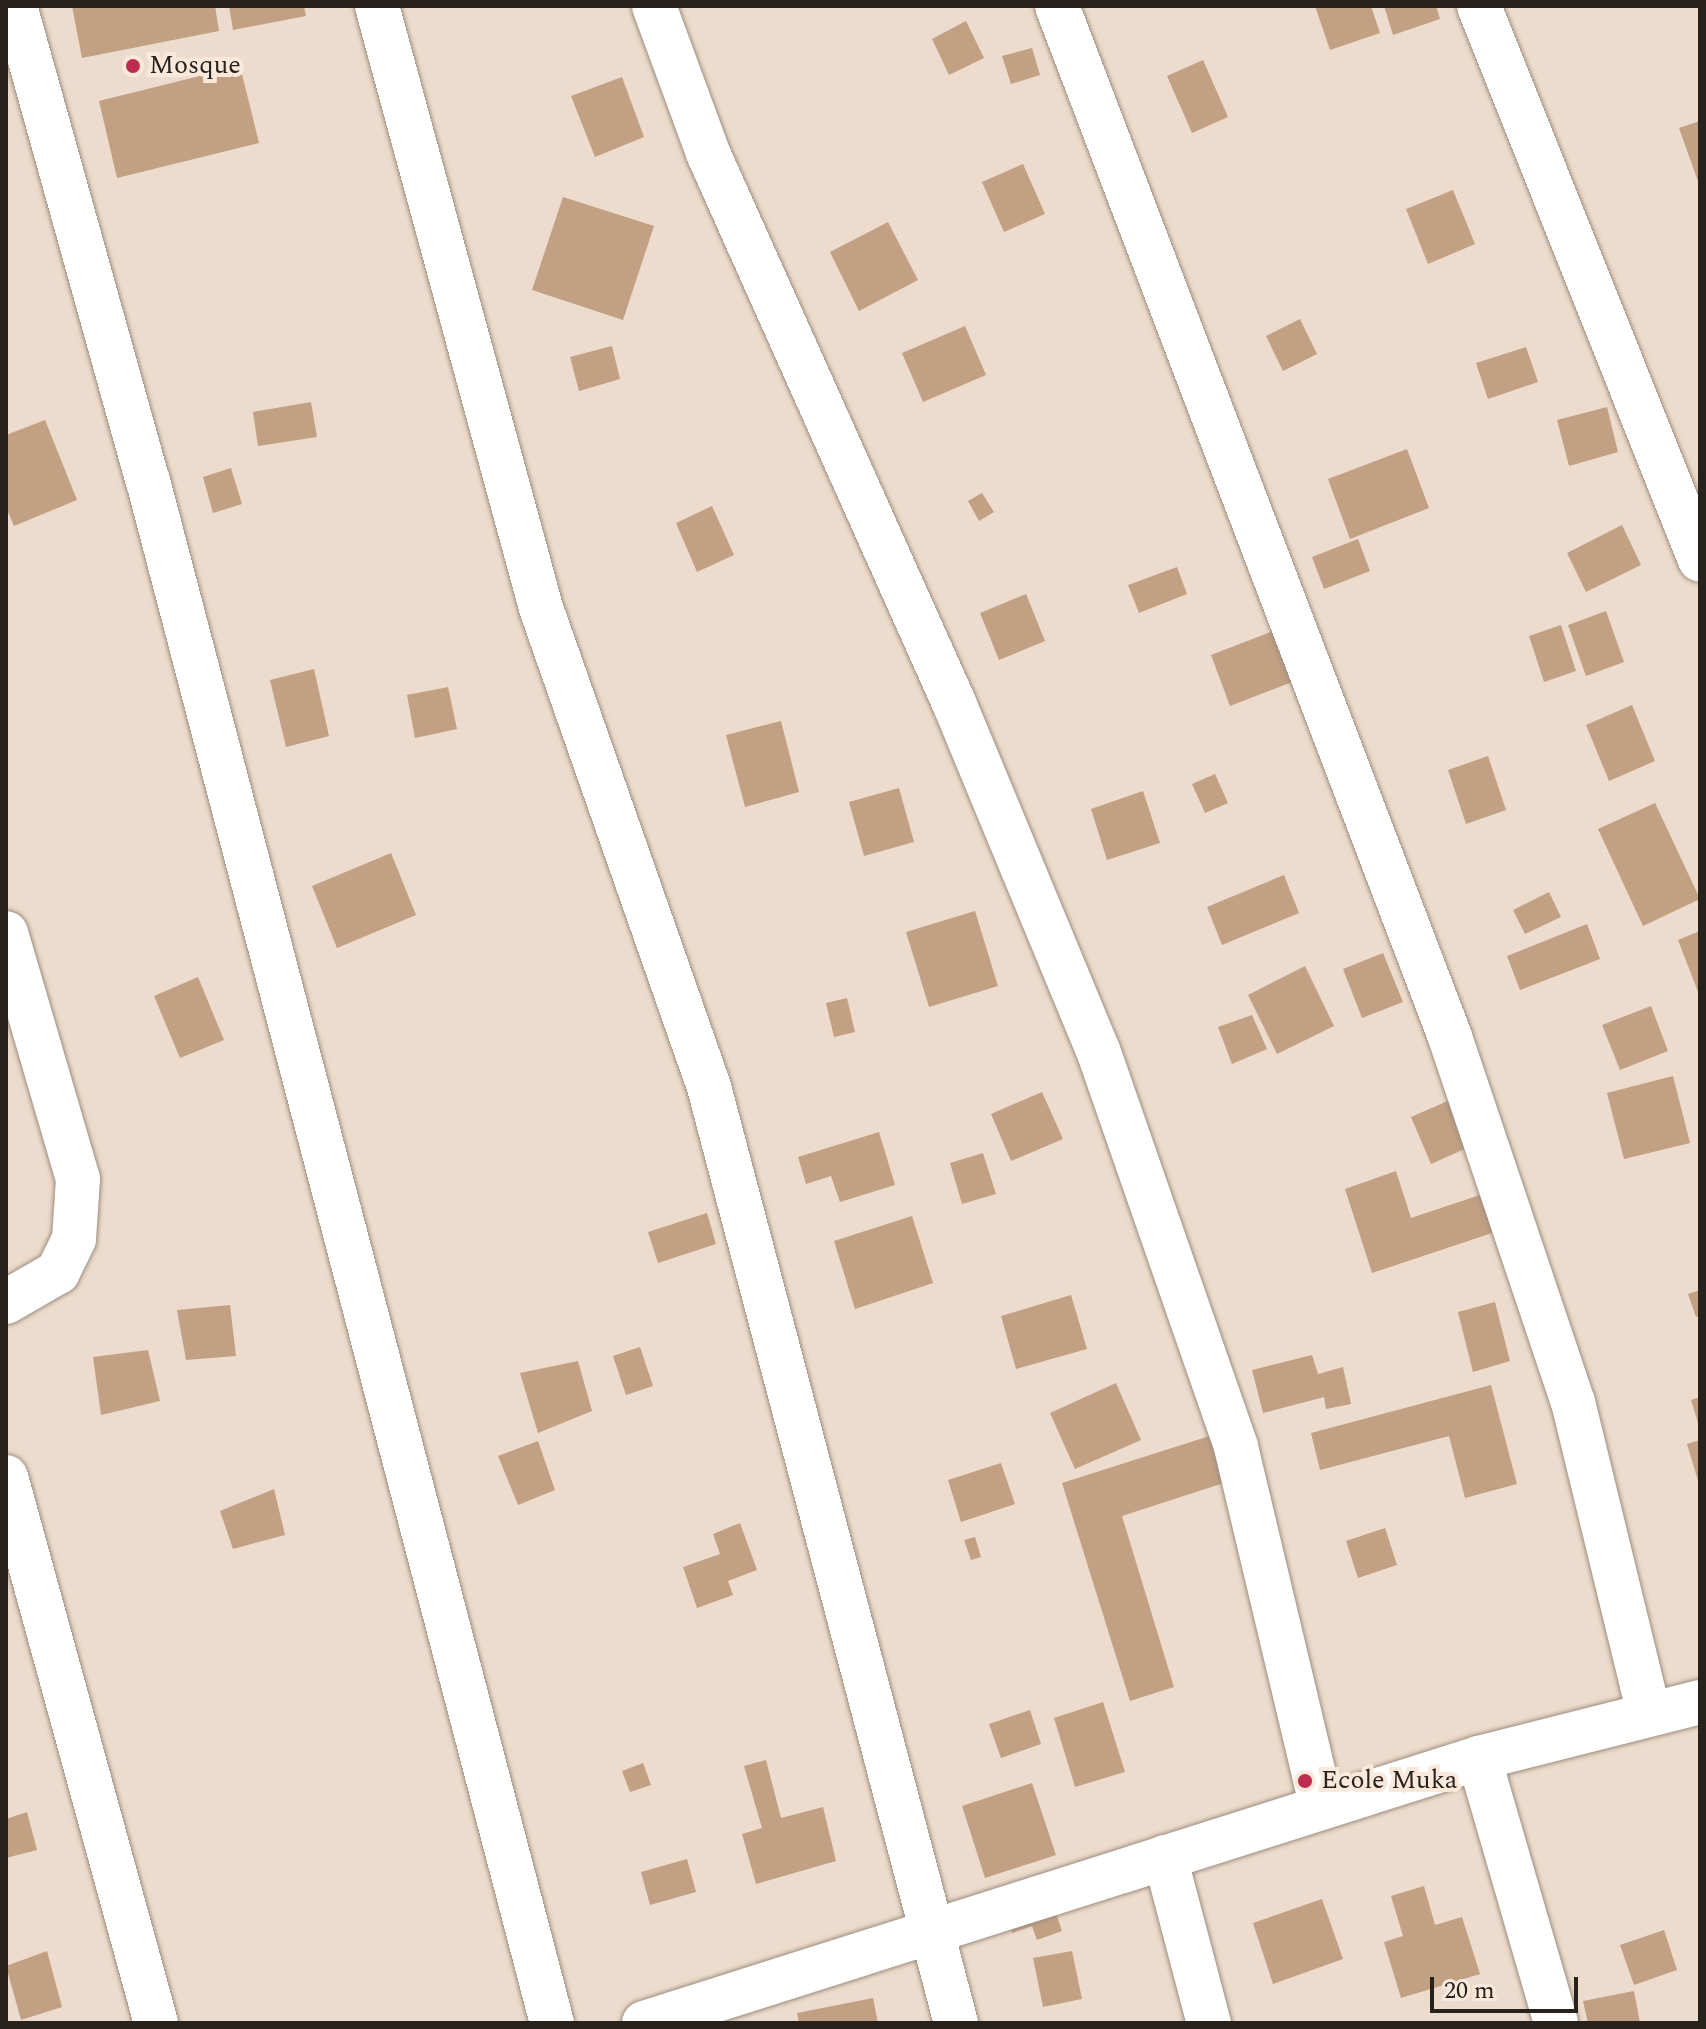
<!DOCTYPE html>
<style>
body{margin:0}
#map{position:relative;width:1706px;height:2029px;overflow:hidden;background:#eddccd;font-family:Spectral,serif}
div>[style]{position:absolute}
.building>*{inset:0;background:#c1a084}
.roads{filter:drop-shadow(0 0 2px #9d8d7f) drop-shadow(0 0 2px #9d8d7f)}
.street>*{height:44px;margin:-22px;padding:0 22px;transform-origin:22px;border-radius:22px;background:#fff}
.dots>*{width:22px;height:22px;translate:-50% -50%;box-sizing:border-box;border:4px solid #fae9da;border-radius:50%}
span{translate:-50% -50%;white-space:nowrap;text-align:center;line-height:1.15;-webkit-text-stroke:8px #fae9da;paint-order:stroke}
.poi-label{font-size:26px;color:#28221d}
.left{translate:0 -50%;text-align:left}
.frame{position:absolute;inset:0;border:8px solid #28221d;pointer-events:none}
.scale{position:absolute;left:1430px;top:1977px;width:148px;height:36px;box-sizing:border-box;border:4px solid #28221d;border-top:0;padding-left:10px;font-size:24px;line-height:28px;white-space:nowrap;color:#28221d;-webkit-text-stroke:6px #fae9da;paint-order:stroke}
</style>
<div id="map">
<div class="building">
<div style="clip-path:polygon(72px 6px,215px 6px,219px 31px,82px 58px)"></div>
<div style="clip-path:polygon(229px 6px,304px 6px,306px 16px,233px 30px)"></div>
<div style="clip-path:polygon(1315px 6px,1371px 6px,1380px 33px,1330px 50px)"></div>
<div style="clip-path:polygon(1384px 6px,1436px 6px,1440px 19px,1393px 35px)"></div>
<div style="clip-path:polygon(966px 21px,984px 58px,949px 75px,932px 39px)"></div>
<div style="clip-path:polygon(1032px 48px,1040px 75px,1011px 84px,1002px 56px)"></div>
<div style="clip-path:polygon(1203px 60px,1228px 117px,1192px 133px,1167px 76px)"></div>
<div style="clip-path:polygon(240px 66px,259px 143px,117px 178px,99px 101px)"></div>
<div style="clip-path:polygon(622px 77px,644px 137px,595px 157px,571px 96px)"></div>
<div style="clip-path:polygon(1700px 121px,1700px 187px,1679px 128px)"></div>
<div style="clip-path:polygon(1023px 164px,1045px 214px,1004px 232px,982px 182px)"></div>
<div style="clip-path:polygon(1453px 190px,1475px 244px,1428px 264px,1406px 209px)"></div>
<div style="clip-path:polygon(563px 197px,654px 226px,623px 320px,532px 290px)"></div>
<div style="clip-path:polygon(888px 222px,918px 280px,859px 311px,830px 252px)"></div>
<div style="clip-path:polygon(1300px 319px,1317px 354px,1283px 371px,1266px 336px)"></div>
<div style="clip-path:polygon(965px 326px,986px 375px,923px 402px,902px 353px)"></div>
<div style="clip-path:polygon(612px 346px,620px 379px,579px 391px,570px 357px)"></div>
<div style="clip-path:polygon(1526px 347px,1538px 382px,1488px 399px,1476px 363px)"></div>
<div style="clip-path:polygon(311px 402px,317px 437px,258px 446px,253px 412px)"></div>
<div style="clip-path:polygon(1607px 407px,1618px 452px,1569px 466px,1557px 420px)"></div>
<div style="clip-path:polygon(45px 420px,77px 500px,14px 526px,6px 507px,6px 435px)"></div>
<div style="clip-path:polygon(1407px 449px,1429px 508px,1350px 539px,1328px 479px)"></div>
<div style="clip-path:polygon(231px 468px,242px 504px,213px 513px,203px 477px)"></div>
<div style="clip-path:polygon(982px 493px,994px 512px,979px 521px,968px 501px)"></div>
<div style="clip-path:polygon(712px 506px,734px 555px,697px 572px,676px 523px)"></div>
<div style="clip-path:polygon(1622px 525px,1641px 565px,1586px 592px,1567px 553px)"></div>
<div style="clip-path:polygon(1358px 539px,1370px 571px,1324px 589px,1312px 557px)"></div>
<div style="clip-path:polygon(1177px 567px,1187px 594px,1139px 613px,1128px 585px)"></div>
<div style="clip-path:polygon(1026px 594px,1045px 641px,999px 660px,980px 613px)"></div>
<div style="clip-path:polygon(1606px 611px,1624px 662px,1586px 676px,1568px 625px)"></div>
<div style="clip-path:polygon(1561px 625px,1576px 671px,1544px 682px,1529px 636px)"></div>
<div style="clip-path:polygon(1276px 630px,1295px 681px,1230px 706px,1211px 655px)"></div>
<div style="clip-path:polygon(314px 669px,329px 736px,286px 747px,270px 680px)"></div>
<div style="clip-path:polygon(448px 687px,457px 729px,415px 738px,407px 695px)"></div>
<div style="clip-path:polygon(1632px 705px,1655px 761px,1609px 781px,1586px 725px)"></div>
<div style="clip-path:polygon(781px 721px,799px 792px,745px 807px,726px 735px)"></div>
<div style="clip-path:polygon(1488px 756px,1506px 810px,1466px 824px,1448px 770px)"></div>
<div style="clip-path:polygon(1215px 774px,1228px 803px,1205px 813px,1192px 784px)"></div>
<div style="clip-path:polygon(899px 788px,914px 842px,864px 856px,849px 802px)"></div>
<div style="clip-path:polygon(1143px 791px,1160px 843px,1107px 860px,1091px 809px)"></div>
<div style="clip-path:polygon(1655px 803px,1700px 899px,1643px 926px,1598px 829px)"></div>
<div style="clip-path:polygon(391px 853px,416px 915px,337px 948px,312px 886px)"></div>
<div style="clip-path:polygon(1284px 875px,1299px 913px,1222px 945px,1207px 907px)"></div>
<div style="clip-path:polygon(1549px 892px,1561px 917px,1525px 934px,1513px 910px)"></div>
<div style="clip-path:polygon(975px 911px,998px 986px,929px 1007px,906px 932px)"></div>
<div style="clip-path:polygon(1587px 924px,1600px 959px,1520px 990px,1507px 956px)"></div>
<div style="clip-path:polygon(1700px 931px,1700px 997px,1678px 940px)"></div>
<div style="clip-path:polygon(1383px 953px,1403px 1002px,1362px 1018px,1343px 969px)"></div>
<div style="clip-path:polygon(1305px 966px,1334px 1026px,1277px 1054px,1248px 995px)"></div>
<div style="clip-path:polygon(198px 977px,224px 1040px,180px 1058px,154px 996px)"></div>
<div style="clip-path:polygon(847px 998px,855px 1032px,834px 1037px,826px 1003px)"></div>
<div style="clip-path:polygon(1651px 1006px,1668px 1051px,1620px 1070px,1602px 1025px)"></div>
<div style="clip-path:polygon(1252px 1015px,1267px 1049px,1232px 1064px,1218px 1027px)"></div>
<div style="clip-path:polygon(1673px 1076px,1690px 1143px,1624px 1159px,1607px 1093px)"></div>
<div style="clip-path:polygon(1042px 1092px,1063px 1139px,1011px 1161px,991px 1114px)"></div>
<div style="clip-path:polygon(1457px 1097px,1476px 1144px,1431px 1164px,1411px 1117px)"></div>
<div style="clip-path:polygon(879px 1132px,895px 1185px,840px 1202px,831px 1176px,806px 1184px,798px 1157px)"></div>
<div style="clip-path:polygon(983px 1153px,996px 1194px,962px 1204px,950px 1163px)"></div>
<div style="clip-path:polygon(1396px 1171px,1411px 1218px,1486px 1193px,1498px 1231px,1372px 1273px,1345px 1189px)"></div>
<div style="clip-path:polygon(707px 1213px,716px 1244px,658px 1263px,648px 1232px)"></div>
<div style="clip-path:polygon(912px 1216px,933px 1283px,855px 1309px,834px 1241px)"></div>
<div style="clip-path:polygon(1700px 1290px,1700px 1316px,1696px 1317px,1688px 1294px)"></div>
<div style="clip-path:polygon(1071px 1295px,1087px 1349px,1016px 1369px,1001px 1316px)"></div>
<div style="clip-path:polygon(1495px 1302px,1510px 1361px,1473px 1372px,1458px 1312px)"></div>
<div style="clip-path:polygon(230px 1305px,236px 1356px,186px 1360px,177px 1310px)"></div>
<div style="clip-path:polygon(640px 1347px,653px 1386px,626px 1395px,613px 1356px)"></div>
<div style="clip-path:polygon(148px 1350px,160px 1401px,101px 1415px,93px 1357px)"></div>
<div style="clip-path:polygon(1312px 1355px,1318px 1374px,1343px 1367px,1351px 1404px,1326px 1409px,1324px 1397px,1263px 1413px,1252px 1370px)"></div>
<div style="clip-path:polygon(578px 1361px,592px 1411px,538px 1433px,520px 1373px)"></div>
<div style="clip-path:polygon(1116px 1383px,1141px 1440px,1075px 1469px,1050px 1413px)"></div>
<div style="clip-path:polygon(1491px 1385px,1517px 1484px,1465px 1498px,1449px 1436px,1320px 1470px,1311px 1433px)"></div>
<div style="clip-path:polygon(1700px 1397px,1700px 1426px,1699px 1426px,1691px 1400px)"></div>
<div style="clip-path:polygon(1219px 1433px,1233px 1480px,1122px 1516px,1174px 1687px,1130px 1701px,1062px 1483px)"></div>
<div style="clip-path:polygon(1700px 1440px,1700px 1484px,1699px 1484px,1687px 1444px)"></div>
<div style="clip-path:polygon(538px 1441px,555px 1490px,518px 1505px,498px 1456px)"></div>
<div style="clip-path:polygon(1001px 1463px,1015px 1504px,961px 1522px,948px 1480px)"></div>
<div style="clip-path:polygon(274px 1489px,285px 1535px,233px 1549px,220px 1511px)"></div>
<div style="clip-path:polygon(740px 1523px,757px 1570px,728px 1581px,733px 1595px,697px 1608px,683px 1567px,720px 1554px,713px 1534px)"></div>
<div style="clip-path:polygon(1385px 1528px,1397px 1565px,1358px 1578px,1346px 1541px)"></div>
<div style="clip-path:polygon(975px 1537px,981px 1557px,971px 1560px,964px 1540px)"></div>
<div style="clip-path:polygon(1103px 1702px,1125px 1772px,1075px 1787px,1054px 1718px)"></div>
<div style="clip-path:polygon(1030px 1710px,1041px 1744px,1001px 1758px,989px 1724px)"></div>
<div style="clip-path:polygon(766px 1760px,781px 1818px,823px 1807px,836px 1861px,756px 1884px,742px 1834px,762px 1828px,744px 1766px)"></div>
<div style="clip-path:polygon(643px 1763px,651px 1785px,630px 1792px,622px 1771px)"></div>
<div style="clip-path:polygon(1032px 1783px,1056px 1855px,985px 1878px,962px 1806px)"></div>
<div style="clip-path:polygon(27px 1812px,37px 1850px,6px 1858px,6px 1819px)"></div>
<div style="clip-path:polygon(687px 1859px,696px 1892px,650px 1905px,641px 1872px)"></div>
<div style="clip-path:polygon(1424px 1886px,1435px 1925px,1462px 1917px,1480px 1974px,1401px 1998px,1384px 1942px,1403px 1936px,1391px 1896px)"></div>
<div style="clip-path:polygon(1322px 1899px,1343px 1959px,1273px 1984px,1253px 1923px)"></div>
<div style="clip-path:polygon(1052px 1901px,1062px 1931px,1037px 1940px,1032px 1926px,1012px 1933px,1007px 1918px)"></div>
<div style="clip-path:polygon(1664px 1930px,1677px 1970px,1634px 1985px,1620px 1945px)"></div>
<div style="clip-path:polygon(47px 1951px,62px 2007px,21px 2020px,6px 1966px)"></div>
<div style="clip-path:polygon(1072px 1951px,1082px 1999px,1043px 2007px,1033px 1958px)"></div>
<div style="clip-path:polygon(1634px 1991px,1640px 2023px,1588px 2023px,1583px 2001px)"></div>
<div style="clip-path:polygon(873px 1998px,878px 2023px,799px 2023px,797px 2013px)"></div>
</div>
<div class="roads">
<div class="street">
<div style="left:15px;top:6px;width:493px;rotate:74.4deg"></div>
<div style="left:148px;top:481px;width:1594px;rotate:75.32deg"></div>
<div style="left:377px;top:6px;width:624px;rotate:74.76deg"></div>
<div style="left:541px;top:608px;width:508px;rotate:70.67deg"></div>
<div style="left:709px;top:1087px;width:968px;rotate:75.22deg"></div>
<div style="left:654px;top:6px;width:157px;rotate:69.8deg"></div>
<div style="left:708px;top:153px;width:603px;rotate:65.9deg"></div>
<div style="left:954px;top:703px;width:376px;rotate:67.5deg"></div>
<div style="left:1098px;top:1050px;width:420px;rotate:70.8deg"></div>
<div style="left:1236px;top:1447px;width:370px;rotate:76.6deg"></div>
<div style="left:1057px;top:6px;width:1103px;rotate:69.13deg"></div>
<div style="left:1450px;top:1037px;width:385px;rotate:71.4deg"></div>
<div style="left:1573px;top:1402px;width:321px;rotate:76.3deg"></div>
<div style="left:1479px;top:6px;width:596px;rotate:68.25deg"></div>
<div style="left:6px;top:933px;width:256px;rotate:73.7deg"></div>
<div style="left:78px;top:1179px;width:60px;rotate:93.8deg"></div>
<div style="left:74px;top:1239px;width:37px;rotate:116deg"></div>
<div style="left:58px;top:1272px;width:60px;rotate:150deg"></div>
<div style="left:6px;top:1477px;width:566px;rotate:74.64deg"></div>
<div style="left:1479px;top:1758px;width:276px;rotate:73.8deg"></div>
<div style="left:1165px;top:1857px;width:172px;rotate:75.2deg"></div>
<div style="left:644px;top:2023px;width:876px;rotate:-17.61deg"></div>
<div style="left:1479px;top:1758px;width:228px;rotate:-14.2deg"></div>
</div>
</div>
<div class="dots">
<div style="left:133px;top:66px;background:#be2d4f"></div>
<div style="left:1305px;top:1781px;background:#be2d4f"></div>
</div>
<div class="poi-label">
<span class="left" style="left:149px;top:66px">Mosque</span>
<span class="left" style="left:1321px;top:1781px">Ecole Muka</span>
</div>
<div class="frame"></div>
<div class="scale">20 m</div>
</div>
